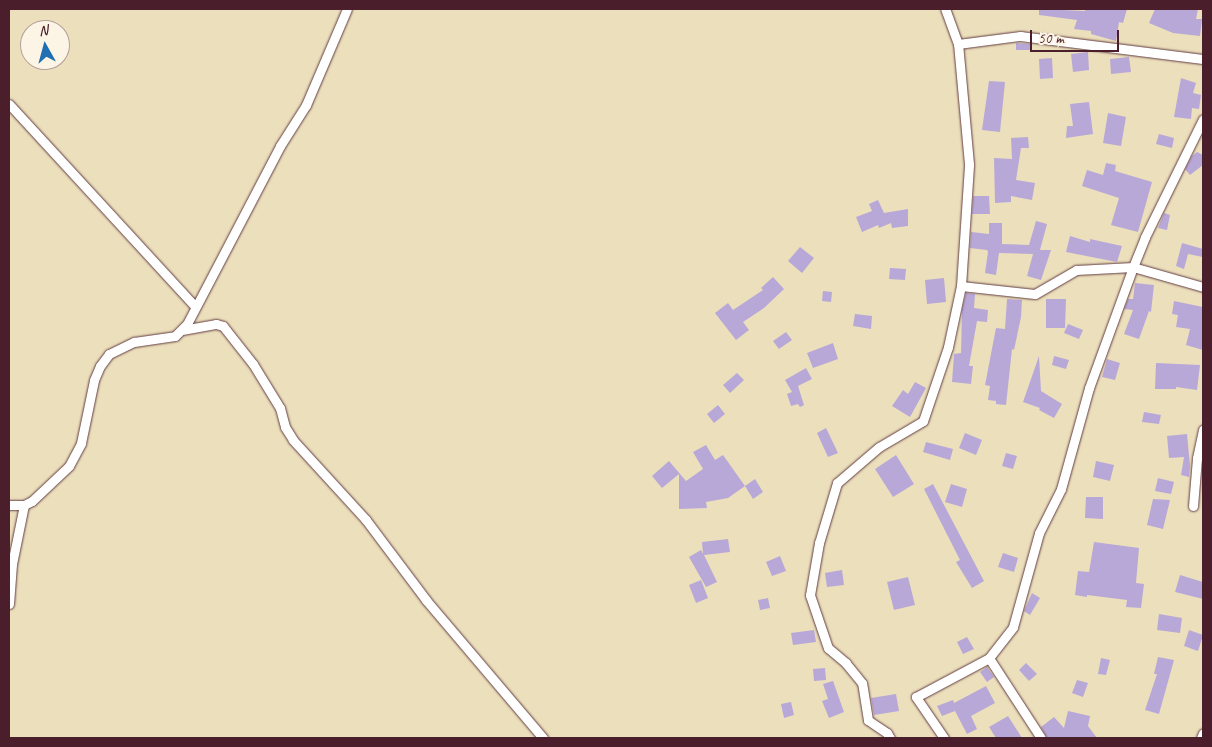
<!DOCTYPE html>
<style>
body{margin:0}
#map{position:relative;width:1212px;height:747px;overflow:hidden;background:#ecdfbc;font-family:Caveat,sans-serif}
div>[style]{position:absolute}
.building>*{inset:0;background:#b8a8d8}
.roads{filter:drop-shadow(0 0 1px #623c41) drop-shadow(0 0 1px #623c41)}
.minor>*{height:9px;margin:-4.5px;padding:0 4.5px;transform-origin:4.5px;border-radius:4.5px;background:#fff}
span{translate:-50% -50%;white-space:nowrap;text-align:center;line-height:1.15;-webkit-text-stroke:4px #fcf5e5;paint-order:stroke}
.frame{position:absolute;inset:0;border:10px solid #4a1f2b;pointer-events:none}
.north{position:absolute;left:20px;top:20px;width:50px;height:50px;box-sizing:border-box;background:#fcf5e5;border:1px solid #b59f9b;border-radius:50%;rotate:353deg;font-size:14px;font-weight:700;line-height:20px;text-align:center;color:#4a1f2b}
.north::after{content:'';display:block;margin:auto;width:18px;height:22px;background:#1f6fb2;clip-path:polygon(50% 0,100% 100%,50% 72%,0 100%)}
.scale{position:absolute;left:1030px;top:30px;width:89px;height:22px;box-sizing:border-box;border:2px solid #4a1f2b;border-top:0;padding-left:6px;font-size:15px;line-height:18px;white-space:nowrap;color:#4a1f2b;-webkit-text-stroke:4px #fcf5e5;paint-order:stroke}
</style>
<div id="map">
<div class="building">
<div style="clip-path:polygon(1039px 9px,1085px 11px,1085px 9px,1127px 9px,1123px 23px,1119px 22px,1116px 41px,1091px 34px,1091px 31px,1074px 29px,1077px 20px,1039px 15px)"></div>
<div style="clip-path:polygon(1155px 9px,1198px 9px,1196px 19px,1202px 19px,1200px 36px,1173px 33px,1149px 23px)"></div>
<div style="clip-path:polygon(1016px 43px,1032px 44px,1032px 50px,1016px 50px)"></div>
<div style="clip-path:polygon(1088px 52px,1089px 70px,1073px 72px,1071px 54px)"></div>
<div style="clip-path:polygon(1129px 57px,1131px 72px,1111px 74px,1110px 59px)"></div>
<div style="clip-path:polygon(1052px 58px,1053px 78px,1040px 79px,1039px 59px)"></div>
<div style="clip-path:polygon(1181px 78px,1196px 83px,1193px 93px,1201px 95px,1199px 109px,1192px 108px,1191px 119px,1174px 117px)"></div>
<div style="clip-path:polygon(989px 81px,1005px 82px,1000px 132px,982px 130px)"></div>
<div style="clip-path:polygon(1089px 102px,1093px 134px,1066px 138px,1067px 126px,1073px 126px,1070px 104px)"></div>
<div style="clip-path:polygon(1108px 113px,1126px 117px,1121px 146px,1103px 143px)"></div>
<div style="clip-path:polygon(1159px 134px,1174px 138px,1172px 148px,1156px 144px)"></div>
<div style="clip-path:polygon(1028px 137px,1029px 148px,1021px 148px,1016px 180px,1035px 183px,1032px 200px,1011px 196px,1011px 202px,995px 203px,994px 158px,1012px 159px,1011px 138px)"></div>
<div style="clip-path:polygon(1197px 152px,1203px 155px,1203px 165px,1190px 175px,1185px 169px,1192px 156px)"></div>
<div style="clip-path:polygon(1106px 163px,1116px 165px,1115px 171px,1152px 182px,1138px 232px,1111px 225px,1119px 198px,1082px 186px,1087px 170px,1103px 175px)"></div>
<div style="clip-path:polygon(973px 196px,989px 196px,990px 214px,972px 214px)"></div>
<div style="clip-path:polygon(878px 200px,884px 213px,908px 209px,908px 226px,892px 228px,891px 223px,879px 228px,878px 225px,862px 232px,856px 217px,872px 211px,869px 204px)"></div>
<div style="clip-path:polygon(1164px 213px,1170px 215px,1167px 230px,1158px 228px)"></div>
<div style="clip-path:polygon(1036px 221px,1047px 224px,1040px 250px,1051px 250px,1041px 280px,1027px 276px,1033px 254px,999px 253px,996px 275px,985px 273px,988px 252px,987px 250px,970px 248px,971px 232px,989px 234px,989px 223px,1002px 223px,1002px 244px,1029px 245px)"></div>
<div style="clip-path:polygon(1070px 236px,1090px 242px,1090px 239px,1122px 246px,1117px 262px,1066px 252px)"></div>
<div style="clip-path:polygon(1182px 243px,1203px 249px,1203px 257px,1188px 254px,1184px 269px,1176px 266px)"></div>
<div style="clip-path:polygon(800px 247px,814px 258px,802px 273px,788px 261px)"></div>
<div style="clip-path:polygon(890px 268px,906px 269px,905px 280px,889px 279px)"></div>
<div style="clip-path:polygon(773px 277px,784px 289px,764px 308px,743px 322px,749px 330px,736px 340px,715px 313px,728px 303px,733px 310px,763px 290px,761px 288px)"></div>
<div style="clip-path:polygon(944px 278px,946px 302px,927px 304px,925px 280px)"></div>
<div style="clip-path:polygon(1135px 283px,1154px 285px,1151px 312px,1149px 311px,1139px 339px,1124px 334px,1133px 310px,1124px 309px,1128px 299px,1133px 299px)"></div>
<div style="clip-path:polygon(823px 291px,832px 292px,831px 302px,822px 301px)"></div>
<div style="clip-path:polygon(966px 293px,975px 294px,974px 308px,988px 310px,987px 322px,977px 321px,969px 366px,973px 366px,971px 384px,952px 382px,954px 354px,961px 353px,962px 309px)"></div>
<div style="clip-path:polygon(1007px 299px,1022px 300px,1021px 317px,1014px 350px,1012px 349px,1006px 405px,996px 404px,996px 401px,988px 400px,990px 386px,985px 385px,996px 328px,1005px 329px)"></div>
<div style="clip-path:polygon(1046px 299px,1066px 299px,1065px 328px,1046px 328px)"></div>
<div style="clip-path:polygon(1174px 301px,1203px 307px,1203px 350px,1186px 345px,1190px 329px,1176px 327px,1178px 315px,1172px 314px)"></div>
<div style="clip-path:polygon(855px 314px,872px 316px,871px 329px,853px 326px)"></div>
<div style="clip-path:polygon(1068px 324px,1083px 330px,1079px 339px,1064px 333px)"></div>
<div style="clip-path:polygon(786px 332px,792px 340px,779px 349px,773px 341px)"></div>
<div style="clip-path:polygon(833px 343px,838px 359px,813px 368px,807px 353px)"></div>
<div style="clip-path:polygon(1039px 356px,1041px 391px,1062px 404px,1054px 418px,1039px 410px,1040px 408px,1023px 402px)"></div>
<div style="clip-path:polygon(1054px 356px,1069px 360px,1066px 369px,1052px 365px)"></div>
<div style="clip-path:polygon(1107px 359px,1120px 363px,1115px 380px,1102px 377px)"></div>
<div style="clip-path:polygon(1156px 363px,1200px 365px,1197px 390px,1176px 387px,1176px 389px,1155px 389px)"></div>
<div style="clip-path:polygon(806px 368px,812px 379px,798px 386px,804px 405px,800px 407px,798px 404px,791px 406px,787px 394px,792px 392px,785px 380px)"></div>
<div style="clip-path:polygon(737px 373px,744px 380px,730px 393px,723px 385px)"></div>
<div style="clip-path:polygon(915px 382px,926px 388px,910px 417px,892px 406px,903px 390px,908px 394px)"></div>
<div style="clip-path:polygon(718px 405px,725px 414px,714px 423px,707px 414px)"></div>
<div style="clip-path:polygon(1144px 412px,1161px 415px,1159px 424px,1142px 422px)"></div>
<div style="clip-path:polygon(826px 428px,838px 453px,828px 457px,817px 433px)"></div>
<div style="clip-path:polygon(965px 433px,982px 440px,976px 455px,959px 448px)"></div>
<div style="clip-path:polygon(1187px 434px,1190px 466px,1189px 477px,1181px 475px,1184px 457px,1169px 458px,1167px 436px)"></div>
<div style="clip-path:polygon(926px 442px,953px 449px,950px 460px,923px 452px)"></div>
<div style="clip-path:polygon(706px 445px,715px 460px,723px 455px,745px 486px,728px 498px,706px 502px,707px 508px,679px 509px,679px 474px,662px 488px,652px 476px,669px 461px,686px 481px,703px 469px,693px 452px)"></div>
<div style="clip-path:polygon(1006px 453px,1017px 456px,1013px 469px,1002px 466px)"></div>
<div style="clip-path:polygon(896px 455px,914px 484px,893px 497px,875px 469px)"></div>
<div style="clip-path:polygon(1096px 461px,1114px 465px,1110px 481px,1093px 477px)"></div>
<div style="clip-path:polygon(1158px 478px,1174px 482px,1171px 494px,1155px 491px)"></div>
<div style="clip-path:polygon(755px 479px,763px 492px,753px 499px,745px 486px)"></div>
<div style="clip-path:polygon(933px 484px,984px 581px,972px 588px,956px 562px,960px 560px,924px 489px)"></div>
<div style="clip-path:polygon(951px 484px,967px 489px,962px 507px,945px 502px)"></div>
<div style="clip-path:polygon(1086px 497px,1103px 497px,1103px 519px,1085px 518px)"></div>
<div style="clip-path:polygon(1153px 499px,1170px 500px,1163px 529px,1147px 525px)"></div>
<div style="clip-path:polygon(728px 539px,730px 552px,704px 555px,717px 582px,706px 587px,689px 557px,701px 550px,703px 554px,702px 542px)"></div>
<div style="clip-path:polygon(1094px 542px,1139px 548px,1136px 583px,1144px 584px,1141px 608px,1126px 607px,1127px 600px,1087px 595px,1087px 597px,1075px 595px,1078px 571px,1089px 572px)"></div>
<div style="clip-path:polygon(1003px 553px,1018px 558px,1014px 572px,998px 567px)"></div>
<div style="clip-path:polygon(780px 556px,786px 571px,772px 576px,766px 562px)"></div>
<div style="clip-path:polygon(842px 570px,844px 585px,827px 587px,825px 573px)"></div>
<div style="clip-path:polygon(1180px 575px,1203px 582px,1203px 599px,1175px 592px)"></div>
<div style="clip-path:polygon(908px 577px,915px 605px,894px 610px,887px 582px)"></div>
<div style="clip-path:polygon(701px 580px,708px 598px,696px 603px,689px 585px)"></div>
<div style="clip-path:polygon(1032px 593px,1040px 598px,1030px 615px,1024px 611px)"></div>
<div style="clip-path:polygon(768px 598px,770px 608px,760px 610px,758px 600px)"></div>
<div style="clip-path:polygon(1159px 614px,1182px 618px,1180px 633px,1157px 630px)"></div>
<div style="clip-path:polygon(814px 630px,816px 642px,793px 645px,791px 633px)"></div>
<div style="clip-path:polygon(1189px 630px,1203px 635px,1198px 651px,1184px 646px)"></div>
<div style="clip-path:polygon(967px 637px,974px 649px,963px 654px,957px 642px)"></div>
<div style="clip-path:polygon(1158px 657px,1174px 660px,1159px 714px,1145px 710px,1157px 674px,1154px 674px)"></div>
<div style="clip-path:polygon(1101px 658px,1110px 660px,1106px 675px,1098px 674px)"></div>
<div style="clip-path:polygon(1026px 663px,1037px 674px,1029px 681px,1019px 670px)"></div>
<div style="clip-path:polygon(987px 667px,994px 677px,987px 682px,980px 672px)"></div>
<div style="clip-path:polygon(825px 668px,826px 680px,814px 681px,813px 669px)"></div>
<div style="clip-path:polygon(1077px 680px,1088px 683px,1083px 697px,1072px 693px)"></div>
<div style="clip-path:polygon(833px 681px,844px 712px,829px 718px,822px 701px,828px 699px,823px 684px)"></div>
<div style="clip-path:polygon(986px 686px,995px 703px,971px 716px,977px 729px,967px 734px,955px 711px,942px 716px,937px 706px,953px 700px,954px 703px)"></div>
<div style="clip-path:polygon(896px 694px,899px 711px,874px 715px,871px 698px)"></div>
<div style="clip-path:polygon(791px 702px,794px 715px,784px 718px,781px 704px)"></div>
<div style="clip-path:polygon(1068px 711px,1090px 716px,1088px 726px,1097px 738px,1047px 738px,1041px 727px,1054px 717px,1064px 728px)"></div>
<div style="clip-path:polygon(1008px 716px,1022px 738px,996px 738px,989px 727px)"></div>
</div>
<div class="roads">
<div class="minor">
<div style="left:958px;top:44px;width:63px;rotate:-7.4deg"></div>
<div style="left:1020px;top:36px;width:184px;rotate:7.2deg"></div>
<div style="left:9px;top:104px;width:275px;rotate:47.4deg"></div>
<div style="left:961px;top:286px;width:74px;rotate:6.2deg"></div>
<div style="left:1035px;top:294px;width:48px;rotate:-30.3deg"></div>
<div style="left:1076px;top:270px;width:57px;rotate:-3deg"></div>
<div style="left:1133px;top:267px;width:73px;rotate:15.9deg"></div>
<div style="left:182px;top:330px;width:35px;rotate:-10deg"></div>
<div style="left:216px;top:324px;width:7px;rotate:16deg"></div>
<div style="left:223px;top:326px;width:48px;rotate:51.7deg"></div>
<div style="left:253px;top:364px;width:52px;rotate:58.5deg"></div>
<div style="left:280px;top:408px;width:20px;rotate:75deg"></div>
<div style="left:285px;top:427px;width:15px;rotate:58deg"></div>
<div style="left:293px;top:440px;width:108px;rotate:47.6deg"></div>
<div style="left:366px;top:520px;width:100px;rotate:53.1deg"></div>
<div style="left:426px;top:600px;width:181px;rotate:49.7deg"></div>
<div style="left:9px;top:505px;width:15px"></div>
<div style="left:24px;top:505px;width:9px;rotate:-27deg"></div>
<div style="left:32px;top:501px;width:51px;rotate:-43.4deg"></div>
<div style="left:69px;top:466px;width:26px;rotate:-62deg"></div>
<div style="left:81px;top:443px;width:64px;rotate:-78.3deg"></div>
<div style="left:94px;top:380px;width:15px;rotate:-67deg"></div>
<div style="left:100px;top:366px;width:15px;rotate:-53deg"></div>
<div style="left:109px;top:354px;width:28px;rotate:-26deg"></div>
<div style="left:134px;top:342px;width:41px;rotate:-8.3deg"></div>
<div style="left:175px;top:336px;width:17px;rotate:-45deg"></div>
<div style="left:187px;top:324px;width:201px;rotate:-62.4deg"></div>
<div style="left:280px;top:146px;width:49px;rotate:-57.6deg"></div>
<div style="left:306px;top:105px;width:104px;rotate:-66.9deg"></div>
<div style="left:1193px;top:506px;width:48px;rotate:-85.2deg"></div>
<div style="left:1197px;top:458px;width:29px;rotate:-78deg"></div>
<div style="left:9px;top:604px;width:40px;rotate:-85.7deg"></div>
<div style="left:12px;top:564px;width:60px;rotate:-78.5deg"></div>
<div style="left:989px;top:658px;width:95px;rotate:57deg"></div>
<div style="left:890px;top:738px;width:6px;rotate:-121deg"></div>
<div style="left:887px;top:733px;width:23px;rotate:-146deg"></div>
<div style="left:868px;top:720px;width:37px;rotate:-99deg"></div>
<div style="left:862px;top:683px;width:26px;rotate:-129deg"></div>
<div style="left:846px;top:663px;width:23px;rotate:-140deg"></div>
<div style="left:828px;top:648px;width:56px;rotate:-108.8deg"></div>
<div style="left:810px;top:595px;width:53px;rotate:-80.2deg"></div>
<div style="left:819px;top:543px;width:63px;rotate:-73.3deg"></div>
<div style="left:837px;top:483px;width:55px;rotate:-40.6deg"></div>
<div style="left:879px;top:447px;width:51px;rotate:-30.6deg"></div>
<div style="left:923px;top:421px;width:78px;rotate:-71.3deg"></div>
<div style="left:948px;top:347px;width:62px;rotate:-78deg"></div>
<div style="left:961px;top:286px;width:122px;rotate:-86.2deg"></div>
<div style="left:969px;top:164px;width:121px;rotate:-95.2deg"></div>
<div style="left:958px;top:44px;width:37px;rotate:-110deg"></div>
<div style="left:944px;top:738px;width:50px;rotate:-124.3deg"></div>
<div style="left:916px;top:697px;width:83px;rotate:-28.1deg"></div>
<div style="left:989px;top:658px;width:39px;rotate:-52deg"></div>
<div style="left:1013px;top:627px;width:98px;rotate:-74.5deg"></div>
<div style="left:1039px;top:533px;width:49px;rotate:-63.4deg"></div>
<div style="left:1061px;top:489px;width:105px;rotate:-74.5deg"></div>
<div style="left:1089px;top:388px;width:129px;rotate:-70deg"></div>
<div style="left:1133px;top:267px;width:32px;rotate:-68deg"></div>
<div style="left:1145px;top:237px;width:131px;rotate:-63.8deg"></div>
<div style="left:1201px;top:738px;width:5px;rotate:-68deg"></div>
</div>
</div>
<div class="frame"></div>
<div class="north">N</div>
<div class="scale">50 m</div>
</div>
